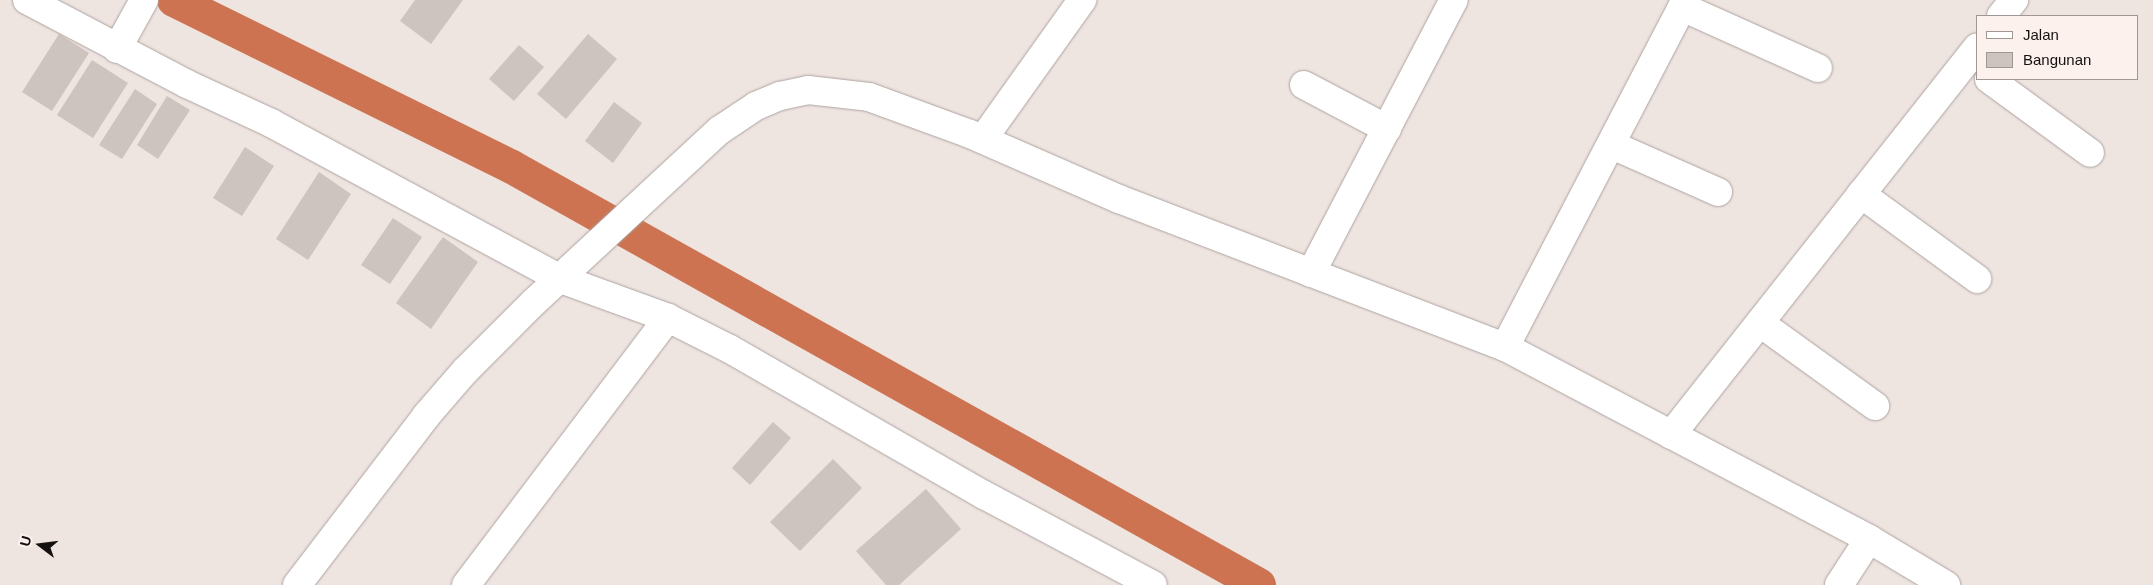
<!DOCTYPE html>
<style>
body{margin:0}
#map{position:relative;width:2153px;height:585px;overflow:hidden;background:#eee4e0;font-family:Helvetica,sans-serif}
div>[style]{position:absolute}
.canal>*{height:34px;margin:-17px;padding:0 17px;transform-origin:17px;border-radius:17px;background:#cd7351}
.building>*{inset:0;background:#cdc3bf}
.roads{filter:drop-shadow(0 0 1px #ada3a0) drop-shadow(0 0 1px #ada3a0)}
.minor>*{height:28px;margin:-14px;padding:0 14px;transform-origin:14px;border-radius:14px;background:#fff}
span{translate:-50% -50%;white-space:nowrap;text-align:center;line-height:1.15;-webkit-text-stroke:5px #fcf1ed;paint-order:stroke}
.legend{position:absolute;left:1976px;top:15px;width:162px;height:65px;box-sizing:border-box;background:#fcf1ed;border:1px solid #9f9794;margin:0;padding:6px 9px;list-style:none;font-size:15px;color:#14110f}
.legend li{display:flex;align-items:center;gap:10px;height:25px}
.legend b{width:25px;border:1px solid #9f9794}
.north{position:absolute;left:15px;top:520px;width:50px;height:50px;-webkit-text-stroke:4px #fcf1ed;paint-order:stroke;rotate:285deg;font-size:14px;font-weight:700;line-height:20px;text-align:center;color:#14110f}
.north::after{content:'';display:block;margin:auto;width:18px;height:22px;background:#14110f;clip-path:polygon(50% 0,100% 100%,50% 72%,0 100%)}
</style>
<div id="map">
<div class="canal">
<div style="left:174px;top:0;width:377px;rotate:26.3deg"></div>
<div style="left:512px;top:167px;width:856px;rotate:29.23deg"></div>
</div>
<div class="building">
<div style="clip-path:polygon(415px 0,463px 0,431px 44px,400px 21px)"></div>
<div style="clip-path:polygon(59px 34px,89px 53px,52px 111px,22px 92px)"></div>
<div style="clip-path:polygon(588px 34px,617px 59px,566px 119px,537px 94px)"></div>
<div style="clip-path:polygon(519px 45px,544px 67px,514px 101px,489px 79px)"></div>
<div style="clip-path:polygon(92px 60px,128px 83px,93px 138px,57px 115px)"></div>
<div style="clip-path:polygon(135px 89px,157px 104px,122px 159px,99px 145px)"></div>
<div style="clip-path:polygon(167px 96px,190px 110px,158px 159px,137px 145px)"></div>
<div style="clip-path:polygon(614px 102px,642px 123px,613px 163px,585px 141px)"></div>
<div style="clip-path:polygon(245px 147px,274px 166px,242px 216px,213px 198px)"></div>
<div style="clip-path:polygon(319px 172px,351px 194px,308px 260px,276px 239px)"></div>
<div style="clip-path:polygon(393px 218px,422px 237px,390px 284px,361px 265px)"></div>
<div style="clip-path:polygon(443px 237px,478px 262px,431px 329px,396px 303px)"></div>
<div style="clip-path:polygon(773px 422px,791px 438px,750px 485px,732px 468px)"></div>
<div style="clip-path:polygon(833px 459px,862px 488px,800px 551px,770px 522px)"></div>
<div style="clip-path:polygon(926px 489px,961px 529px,899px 585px,886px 585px,856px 551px)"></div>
</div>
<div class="roads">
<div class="minor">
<div style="left:27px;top:0;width:181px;rotate:27.7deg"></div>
<div style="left:187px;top:84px;width:93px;rotate:24.9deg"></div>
<div style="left:271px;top:123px;width:329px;rotate:28.3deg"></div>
<div style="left:561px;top:279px;width:114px;rotate:20deg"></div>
<div style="left:668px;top:318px;width:69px;rotate:26.6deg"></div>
<div style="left:730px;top:349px;width:293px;rotate:29.9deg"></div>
<div style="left:984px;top:495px;width:191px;rotate:28deg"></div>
<div style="left:1682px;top:7px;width:149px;rotate:24.2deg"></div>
<div style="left:2001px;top:16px;width:21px;rotate:-51deg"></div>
<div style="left:117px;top:49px;width:56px;rotate:-61.1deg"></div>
<div style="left:1989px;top:79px;width:125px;rotate:36.2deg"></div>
<div style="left:1304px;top:85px;width:94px;rotate:27.9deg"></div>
<div style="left:983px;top:139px;width:171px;rotate:-54.5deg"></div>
<div style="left:1612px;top:145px;width:116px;rotate:23.9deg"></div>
<div style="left:1861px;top:194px;width:144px;rotate:36.2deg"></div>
<div style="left:1311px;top:273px;width:308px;rotate:-62.4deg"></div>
<div style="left:1760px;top:323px;width:142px;rotate:35.8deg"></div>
<div style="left:1505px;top:347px;width:391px;rotate:-62.5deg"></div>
<div style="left:1671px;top:435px;width:494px;rotate:-51.7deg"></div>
<div style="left:297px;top:585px;width:213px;rotate:-52.6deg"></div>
<div style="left:426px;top:416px;width:60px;rotate:-49.1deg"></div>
<div style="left:465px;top:371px;width:98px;rotate:-45deg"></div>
<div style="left:534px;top:302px;width:253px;rotate:-42.8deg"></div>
<div style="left:720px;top:130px;width:43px;rotate:-33.7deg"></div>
<div style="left:756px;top:106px;width:26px;rotate:-23deg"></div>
<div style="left:780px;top:96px;width:29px;rotate:-12deg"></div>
<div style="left:808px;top:90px;width:61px;rotate:6.5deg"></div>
<div style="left:869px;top:97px;width:108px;rotate:20.1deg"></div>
<div style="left:970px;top:134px;width:163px;rotate:23.6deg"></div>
<div style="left:1119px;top:199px;width:413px;rotate:21deg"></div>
<div style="left:1505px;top:347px;width:412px;rotate:27.8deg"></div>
<div style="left:1869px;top:539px;width:90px;rotate:30.9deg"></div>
<div style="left:466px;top:585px;width:335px;rotate:-52.9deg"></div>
<div style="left:1839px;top:585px;width:55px;rotate:-56.9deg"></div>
</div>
</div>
<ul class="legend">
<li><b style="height:6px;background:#fff"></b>Jalan</li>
<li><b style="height:14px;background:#cdc3bf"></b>Bangunan</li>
</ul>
<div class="north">U</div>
</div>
